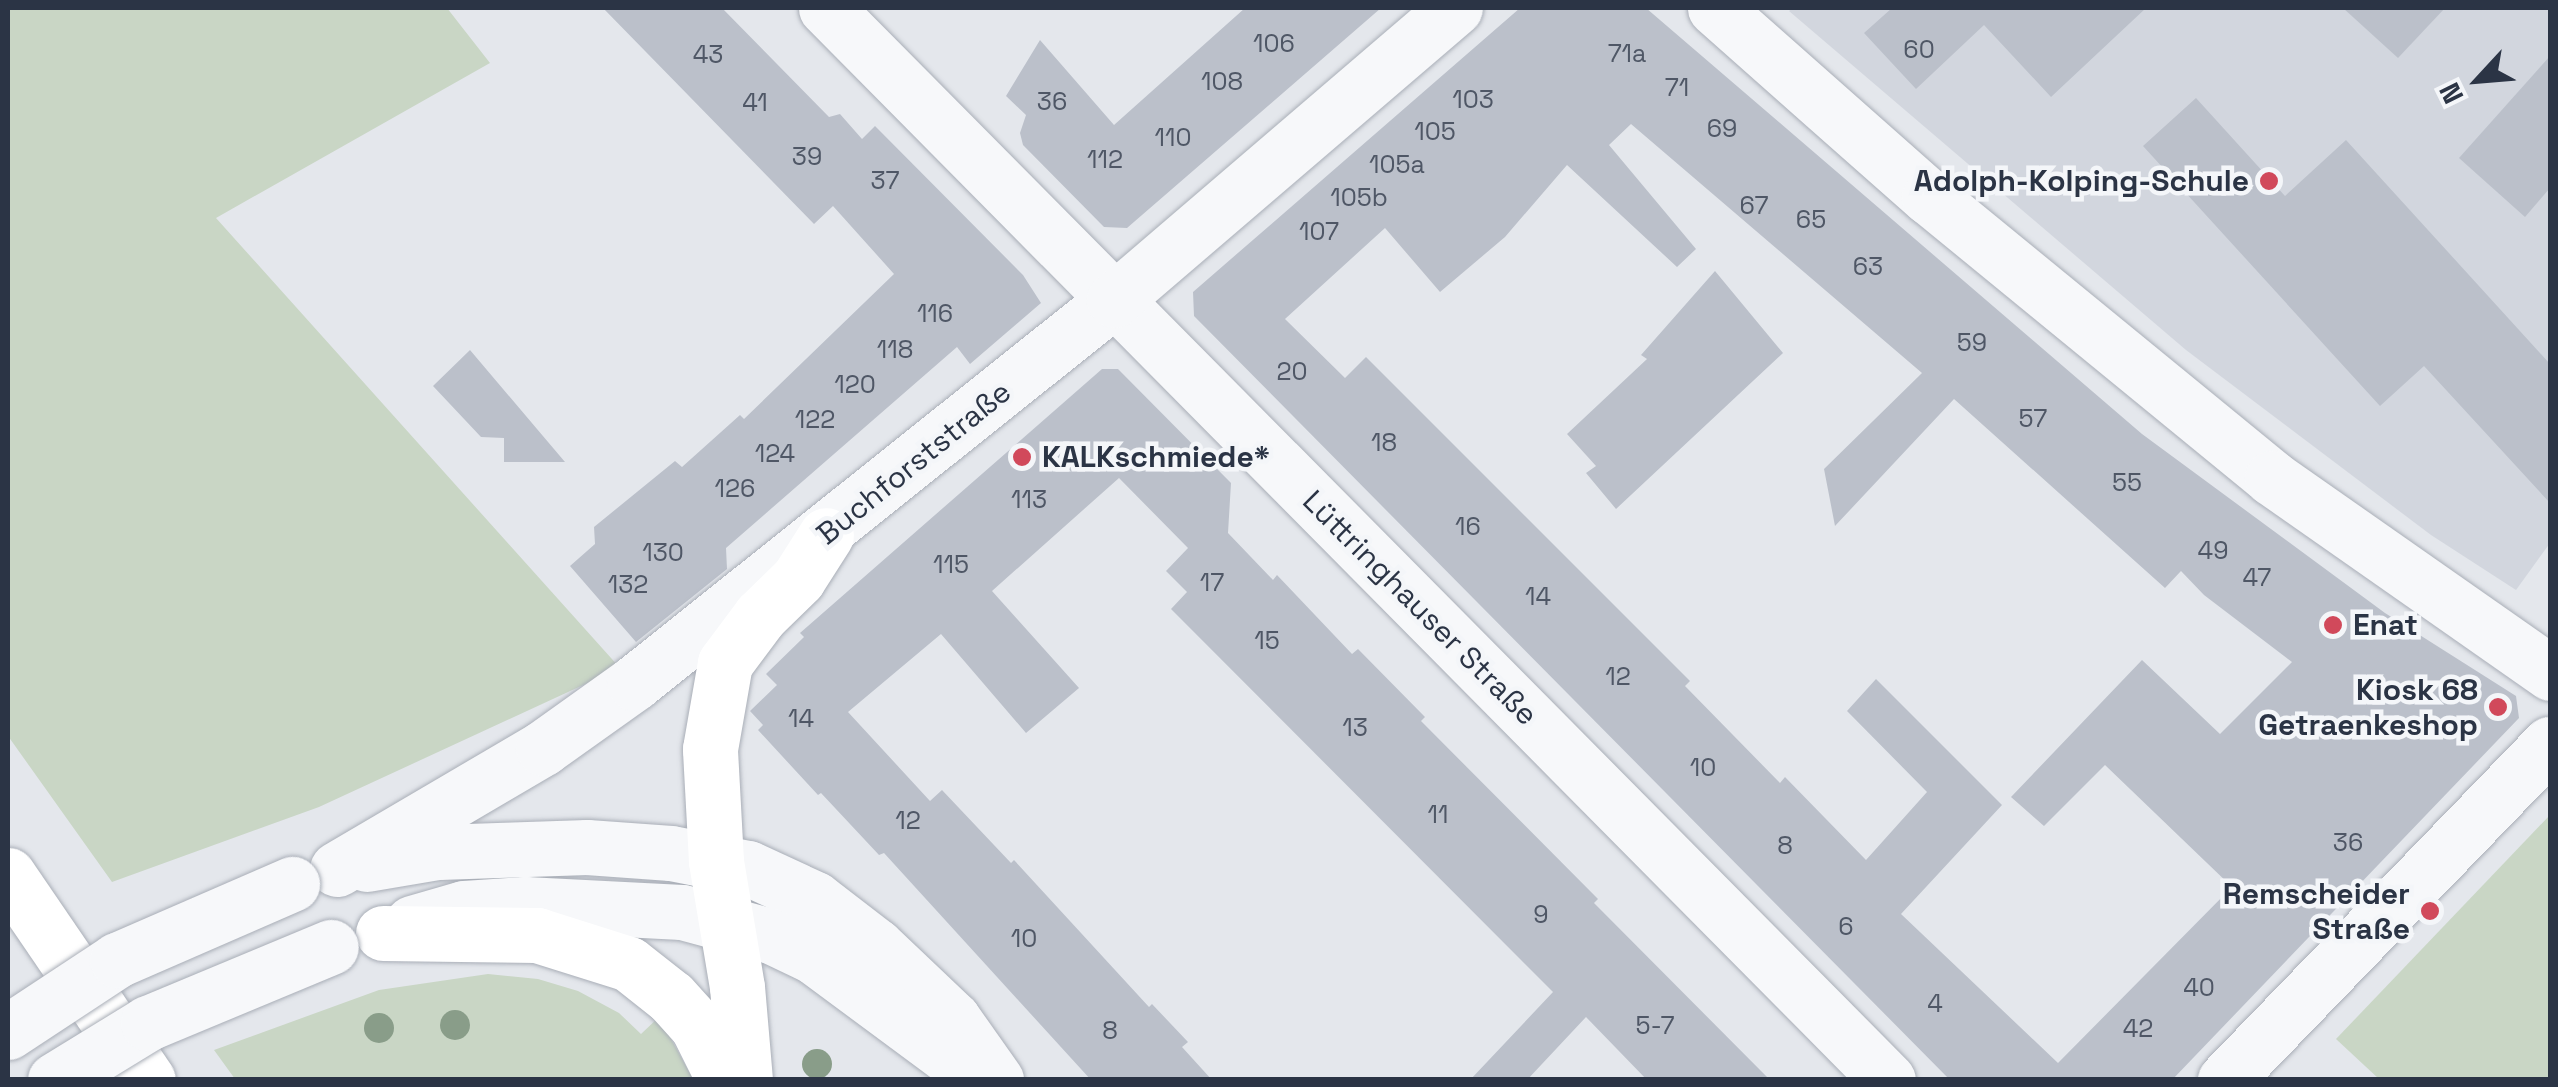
<!DOCTYPE html>
<meta charset="utf-8">
<style>
body{margin:0}
#map{position:relative;width:2558px;height:1087px;overflow:hidden;background:#e4e7ec;font-family:"Space Grotesk",sans-serif}
div>[style]{position:absolute}
.built>*{inset:0;background:#d2d6de}
.green>*{inset:0;background:#c9d6c5}
.building>*{inset:0;background:#bbc0ca}
.roads{filter:drop-shadow(0 0 2px #a9aeb7) drop-shadow(0 0 2px #a9aeb7)}
.minor>*{height:55px;margin:-27.5px;padding:0 27.5px;transform-origin:27.5px;border-radius:27.5px;background:#f7f8fa}
.highway>*{height:55px;margin:-27.5px;padding:0 27.5px;transform-origin:27.5px;border-radius:27.5px;background:#fff}
.bridges{filter:drop-shadow(0 0 2px #a9aeb7) drop-shadow(0 0 2px #a9aeb7)}
.minor-bridge>*{height:55px;margin:-27.5px;padding:0 27.5px;transform-origin:27.5px;border-radius:27.5px;background:#f7f8fa}
.trees>*{width:30px;height:30px;margin:-15px;border-radius:50%;background:#899d89}
.dots>*{width:28px;height:28px;translate:-50% -50%;box-sizing:border-box;border:5px solid #f4f6f9;border-radius:50%}
span{translate:-50% -50%;white-space:nowrap;text-align:center;line-height:1.15;-webkit-text-stroke:9px #f4f6f9;paint-order:stroke}
.number-label{font-size:25px;color:#4f5766}
.number-label span{-webkit-text-stroke-width:0}
.poi-label{font-size:30px;color:#2b3445;font-weight:700}
.right{translate:-100% -50%;text-align:right}
.left{translate:0 -50%;text-align:left}
.street-label{font-size:30px;color:#2b3445}
.frame{position:absolute;inset:0;border:10px solid #2b3445;pointer-events:none}
.north{position:absolute;left:2428px;top:30px;width:100px;height:100px;-webkit-text-stroke:8px #f4f6f9;paint-order:stroke;rotate:244deg;font-size:28px;font-weight:700;line-height:40px;text-align:center;color:#2b3445}
.north::after{content:'';display:block;margin:auto;width:35px;height:45px;background:#2b3445;clip-path:polygon(50% 0,100% 100%,50% 72%,0 100%)}
</style>
<div id="map">
<div class="built">
<div style="clip-path:polygon(1793px 8px,2550px 8px,2550px 543px,2516px 590px,2431px 535px,2186px 350px,1789px 11px)"></div>
</div>
<div class="green">
<div style="clip-path:polygon(8px 8px,447px 8px,490px 63px,216px 218px,620px 668px,319px 807px,112px 882px,8px 736px)"></div>
<div style="clip-path:polygon(2550px 815px,2550px 1079px,2379px 1079px,2336px 1039px)"></div>
<div style="clip-path:polygon(488px 974px,538px 979px,578px 991px,619px 1013px,641px 1034px,659px 1017px,693px 1079px,235px 1079px,214px 1050px,379px 990px)"></div>
</div>
<div class="building">
<div style="clip-path:polygon(603px 8px,722px 8px,829px 117px,840px 114px,862px 139px,875px 126px,1023px 275px,1041px 303px,970px 364px,957px 347px,726px 548px,727px 569px,636px 642px,570px 566px,595px 544px,594px 527px,675px 461px,682px 467px,740px 415px,744px 419px,894px 274px,833px 206px,814px 224px)"></div>
<div style="clip-path:polygon(1245px 8px,1381px 8px,1127px 228px,1104px 227px,1023px 145px,1020px 133px,1026px 115px,1006px 96px,1040px 40px,1114px 125px)"></div>
<div style="clip-path:polygon(evenodd,1520px 8px,1646px 8px,2142px 434px,2385px 613px,2516px 696px,2519px 718px,2172px 1080px,1950px 1080px,1194px 316px,1193px 292px,1520px 8px,1631px 124px,1922px 373px,1824px 469px,1835px 526px,1954px 399px,2165px 588px,2181px 571px,2204px 595px,2292px 662px,2220px 734px,2142px 660px,2011px 797px,2044px 826px,2105px 765px,2232px 887px,2058px 1063px,1901px 914px,2002px 805px,1876px 679px,1847px 711px,1927px 792px,1866px 860px,1785px 777px,1780px 783px,1685px 686px,1690px 681px,1366px 357px,1345px 378px,1285px 319px,1385px 228px,1440px 292px,1505px 237px,1567px 165px,1677px 267px,1696px 249px,1609px 145px,1631px 124px)"></div>
<div style="clip-path:polygon(1892px 8px,2146px 8px,2051px 97px,1984px 25px,1916px 89px,1864px 33px)"></div>
<div style="clip-path:polygon(2343px 8px,2445px 8px,2398px 58px)"></div>
<div style="clip-path:polygon(2550px 56px,2550px 188px,2525px 217px,2459px 158px)"></div>
<div style="clip-path:polygon(2196px 98px,2285px 196px,2346px 140px,2550px 364px,2550px 503px,2424px 366px,2380px 406px,2143px 146px)"></div>
<div style="clip-path:polygon(1715px 271px,1783px 353px,1616px 509px,1586px 473px,1596px 466px,1567px 434px,1647px 359px,1641px 355px)"></div>
<div style="clip-path:polygon(470px 350px,537px 429px,565px 462px,504px 462px,504px 438px,481px 437px,433px 386px)"></div>
<div style="clip-path:polygon(1102px 369px,1118px 369px,1231px 483px,1228px 533px,1273px 580px,1277px 575px,1352px 654px,1358px 649px,1425px 717px,1421px 721px,1598px 899px,1594px 903px,1770px 1080px,1647px 1080px,1586px 1017px,1527px 1080px,1470px 1080px,1553px 992px,1171px 609px,1187px 592px,1166px 571px,1188px 548px,1119px 478px,992px 591px,1079px 688px,1026px 733px,941px 634px,848px 712px,930px 801px,942px 790px,1011px 863px,1014px 860px,1149px 1007px,1152px 1004px,1188px 1042px,1182px 1047px,1212px 1080px,1091px 1080px,884px 853px,879px 855px,821px 793px,818px 795px,758px 730px,763px 725px,750px 711px,777px 685px,766px 674px,804px 637px,800px 633px)"></div>
</div>
<div class="roads">
<div class="minor">
<div style="left:826px;top:8px;width:1509px;rotate:45.27deg"></div>
<div style="left:1715px;top:8px;width:286px;rotate:41.5deg"></div>
<div style="left:1929px;top:197px;width:443px;rotate:39.3deg"></div>
<div style="left:2272px;top:478px;width:340px;rotate:35deg"></div>
<div style="left:367px;top:864px;width:72px;rotate:-9.6deg"></div>
<div style="left:438px;top:852px;width:149px;rotate:-1.9deg"></div>
<div style="left:587px;top:847px;width:84px;rotate:4.1deg"></div>
<div style="left:671px;top:853px;width:78px;rotate:11deg"></div>
<div style="left:748px;top:868px;width:74px;rotate:24.8deg"></div>
<div style="left:815px;top:899px;width:77px;rotate:37.6deg"></div>
<div style="left:876px;top:946px;width:106px;rotate:43.5deg"></div>
<div style="left:953px;top:1019px;width:75px;rotate:54.8deg"></div>
<div style="left:337px;top:869px;width:239px;rotate:-30.4deg"></div>
<div style="left:543px;top:748px;width:112px;rotate:-35.5deg"></div>
<div style="left:634px;top:683px;width:614px;rotate:-38.59deg"></div>
<div style="left:1114px;top:300px;width:449px;rotate:-40.6deg"></div>
<div style="left:412px;top:923px;width:54px;rotate:-16.1deg"></div>
<div style="left:464px;top:908px;width:61px;rotate:-3.8deg"></div>
<div style="left:525px;top:904px;width:157px;rotate:2.9deg"></div>
<div style="left:682px;top:912px;width:92px;rotate:15.1deg"></div>
<div style="left:771px;top:936px;width:47px;rotate:25.5deg"></div>
<div style="left:813px;top:956px;width:168px;rotate:36.5deg"></div>
<div style="left:2225px;top:1080px;width:467px;rotate:-46deg"></div>
</div>
<div class="highway">
<div style="left:8px;top:875px;width:248px;rotate:55.7deg"></div>
<div style="left:383px;top:933px;width:154px;rotate:0.7deg"></div>
<div style="left:537px;top:935px;width:96px;rotate:17.5deg"></div>
<div style="left:629px;top:964px;width:53px;rotate:38.2deg"></div>
<div style="left:671px;top:997px;width:39px;rotate:48deg"></div>
<div style="left:697px;top:1026px;width:60px;rotate:63.4deg"></div>
<div style="left:745px;top:1080px;width:93px;rotate:-94.9deg"></div>
<div style="left:737px;top:987px;width:128px;rotate:-99.5deg"></div>
<div style="left:716px;top:861px;width:112px;rotate:-93.1deg"></div>
<div style="left:710px;top:749px;width:87px;rotate:-80.1deg"></div>
<div style="left:725px;top:663px;width:59px;rotate:-53.3deg"></div>
<div style="left:760px;top:616px;width:53px;rotate:-44.2deg"></div>
<div style="left:798px;top:579px;width:52px;rotate:-57.5deg"></div>
</div>
</div>
<div class="bridges">
<div class="minor-bridge">
<div style="left:8px;top:1032px;width:131px;rotate:-33.4deg"></div>
<div style="left:117px;top:960px;width:191px;rotate:-23.5deg"></div>
<div style="left:55px;top:1080px;width:109px;rotate:-31.5deg"></div>
<div style="left:148px;top:1023px;width:198px;rotate:-22.6deg"></div>
</div>
</div>
<div class="trees">
<div style="left:455px;top:1025px"></div>
<div style="left:379px;top:1028px"></div>
<div style="left:817px;top:1064px"></div>
</div>
<div class="dots">
<div style="left:2269px;top:181px;background:#d1495b"></div>
<div style="left:1022px;top:457px;background:#d1495b"></div>
<div style="left:2333px;top:625px;background:#d1495b"></div>
<div style="left:2498px;top:707px;background:#d1495b"></div>
<div style="left:2430px;top:911px;background:#d1495b"></div>
</div>
<div class="number-label">
<span style="left:1274px;top:43px">106</span>
<span style="left:1919px;top:49px">60</span>
<span style="left:1627px;top:53px">71a</span>
<span style="left:708px;top:54px">43</span>
<span style="left:1222px;top:81px">108</span>
<span style="left:1677px;top:87px">71</span>
<span style="left:1473px;top:99px">103</span>
<span style="left:1052px;top:101px">36</span>
<span style="left:755px;top:102px">41</span>
<span style="left:1722px;top:128px">69</span>
<span style="left:1435px;top:131px">105</span>
<span style="left:1173px;top:137px">110</span>
<span style="left:807px;top:156px">39</span>
<span style="left:1105px;top:159px">112</span>
<span style="left:1397px;top:164px">105a</span>
<span style="left:885px;top:180px">37</span>
<span style="left:1359px;top:197px">105b</span>
<span style="left:1754px;top:205px">67</span>
<span style="left:1811px;top:219px">65</span>
<span style="left:1319px;top:231px">107</span>
<span style="left:1868px;top:266px">63</span>
<span style="left:935px;top:313px">116</span>
<span style="left:1972px;top:342px">59</span>
<span style="left:895px;top:349px">118</span>
<span style="left:1292px;top:371px">20</span>
<span style="left:855px;top:384px">120</span>
<span style="left:2033px;top:418px">57</span>
<span style="left:815px;top:419px">122</span>
<span style="left:1384px;top:442px">18</span>
<span style="left:775px;top:453px">124</span>
<span style="left:2127px;top:482px">55</span>
<span style="left:735px;top:488px">126</span>
<span style="left:1029px;top:499px">113</span>
<span style="left:1468px;top:526px">16</span>
<span style="left:2213px;top:550px">49</span>
<span style="left:663px;top:552px">130</span>
<span style="left:951px;top:564px">115</span>
<span style="left:2257px;top:577px">47</span>
<span style="left:1212px;top:582px">17</span>
<span style="left:628px;top:584px">132</span>
<span style="left:1538px;top:596px">14</span>
<span style="left:1267px;top:640px">15</span>
<span style="left:1618px;top:676px">12</span>
<span style="left:801px;top:718px">14</span>
<span style="left:1355px;top:727px">13</span>
<span style="left:1703px;top:767px">10</span>
<span style="left:1438px;top:814px">11</span>
<span style="left:908px;top:820px">12</span>
<span style="left:2348px;top:842px">36</span>
<span style="left:1785px;top:845px">8</span>
<span style="left:1541px;top:914px">9</span>
<span style="left:1846px;top:926px">6</span>
<span style="left:1024px;top:938px">10</span>
<span style="left:2199px;top:987px">40</span>
<span style="left:1935px;top:1003px">4</span>
<span style="left:1655px;top:1025px">5-7</span>
<span style="left:2138px;top:1028px">42</span>
<span style="left:1110px;top:1030px">8</span>
</div>
<div class="poi-label">
<span class="right" style="left:2249px;top:181px">Adolph-Kolping-Schule</span>
<span class="left" style="left:1042px;top:457px">KALKschmiede*</span>
<span class="left" style="left:2353px;top:625px">Enat</span>
<span class="right" style="left:2478px;top:707px">Kiosk 68<br>Getraenkeshop</span>
<span class="right" style="left:2410px;top:911px">Remscheider<br>Straße</span>
</div>
<div class="street-label">
<span style="left:914px;top:463px;rotate:-39deg">Buchforststraße</span>
<span style="left:1420px;top:608px;rotate:45deg">Lüttringhauser Straße</span>
</div>
<div class="frame"></div>
<div class="north">N</div>
</div>
